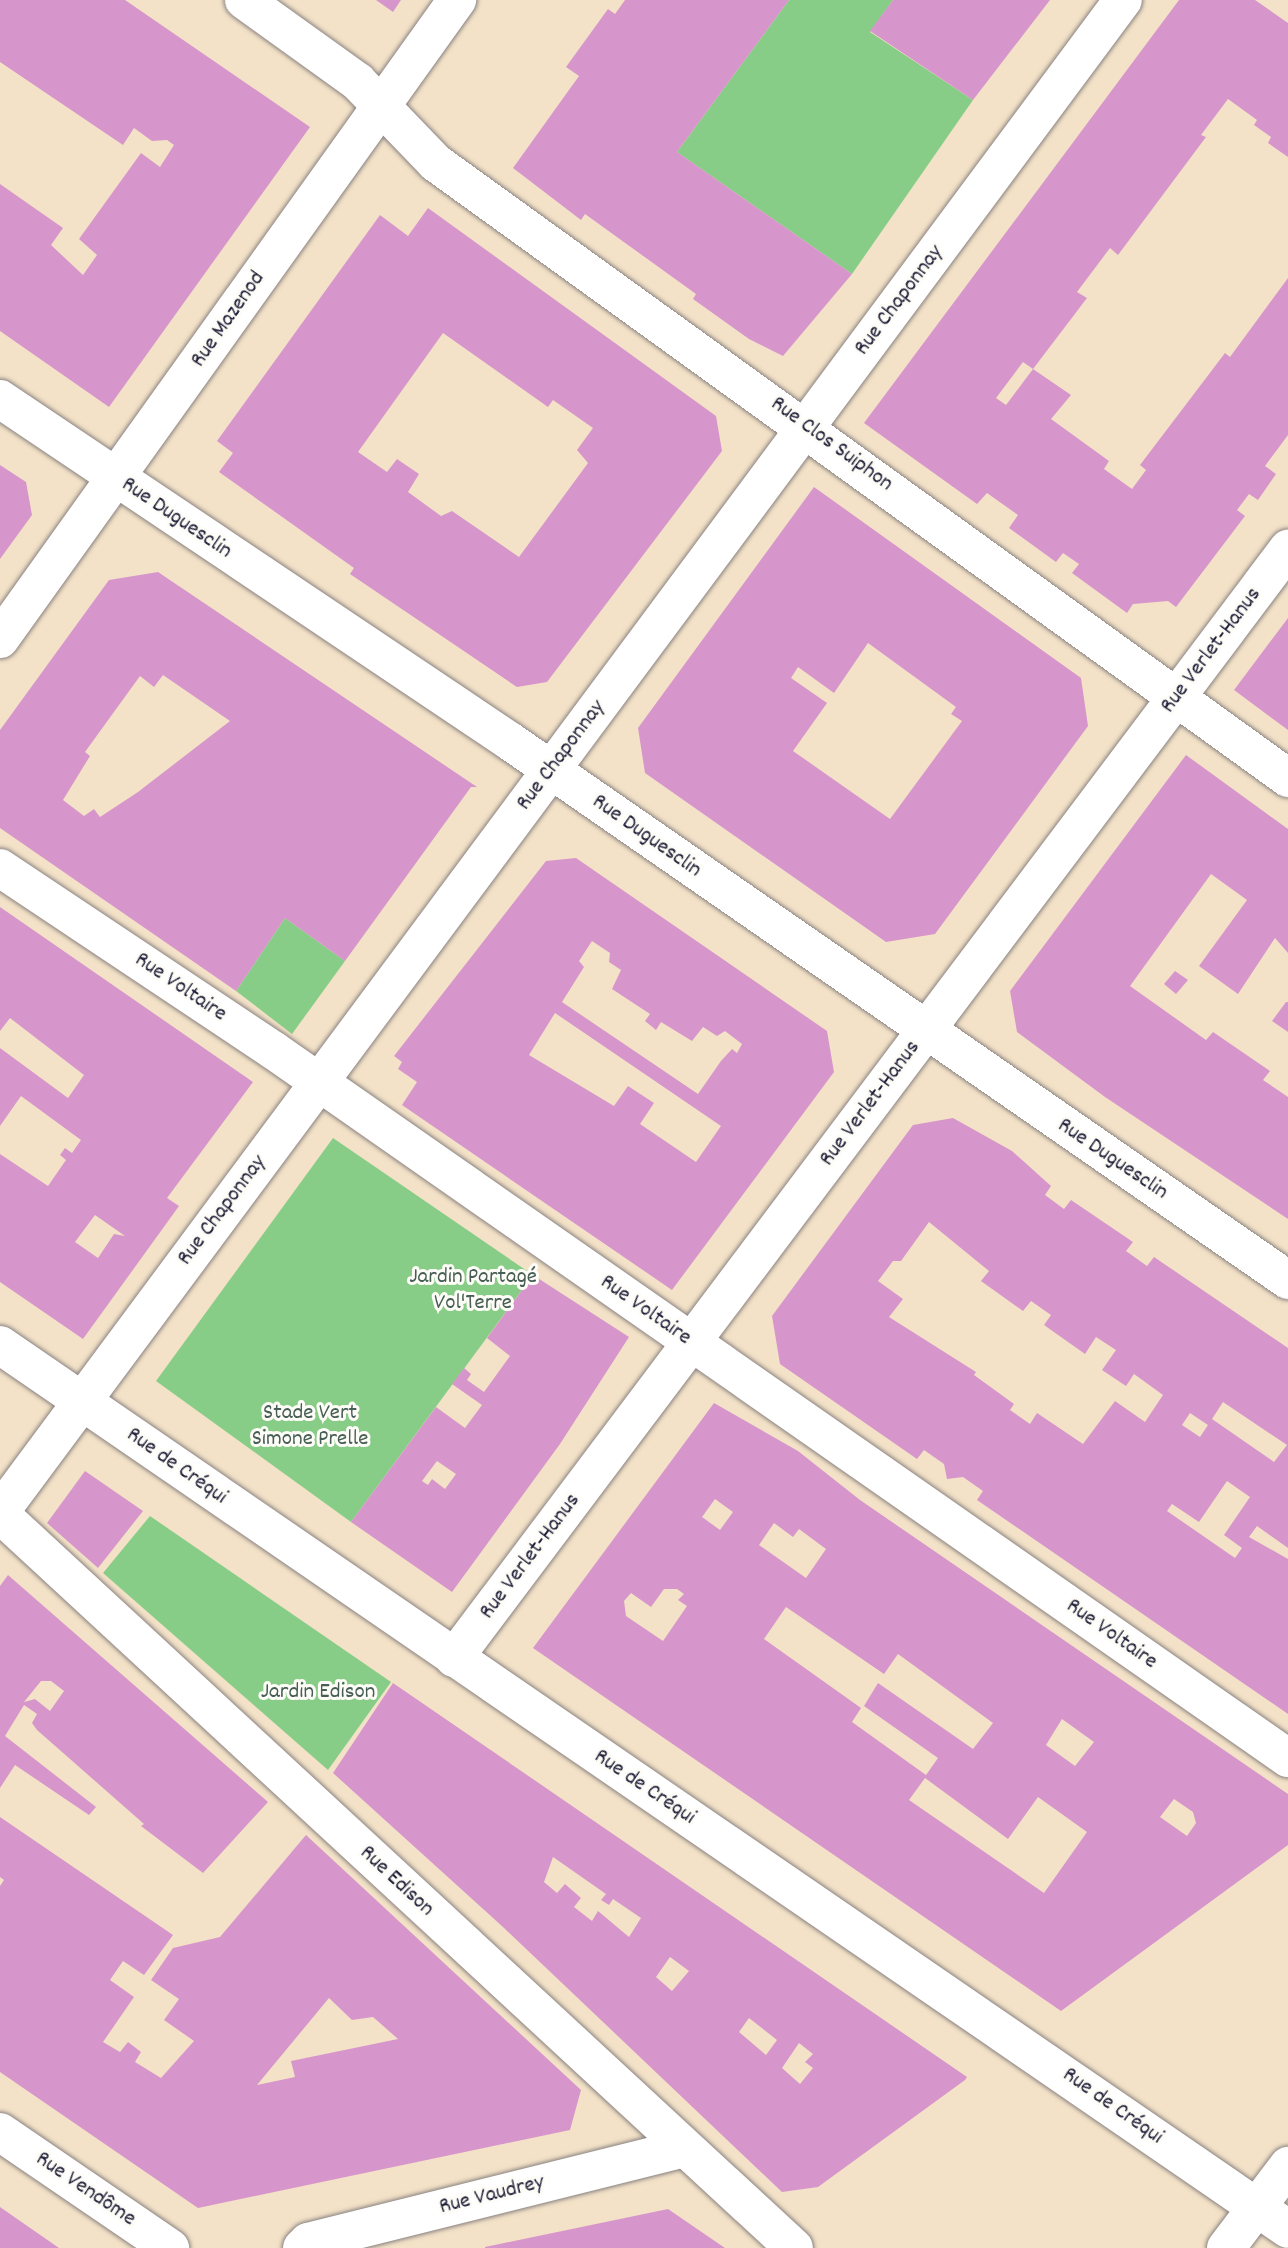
<!DOCTYPE html>
<meta charset="utf-8">
<style>
body{margin:0}
#map{position:relative;width:1288px;height:2248px;overflow:hidden;background:#f3e2c7;font-family:Dekko,sans-serif}
div>[style]{position:absolute}
.green>*{inset:0;background:#88cd87}
.building>*{inset:0;background:#d796cb}
.roads{filter:drop-shadow(0 0 2px #8a8281) drop-shadow(0 0 2px #8a8281)}
.minor>*{height:38px;margin:-19px;padding:0 19px;transform-origin:19px;border-radius:19px;background:#fff}
.tertiary>*{height:38px;margin:-19px;padding:0 19px;transform-origin:19px;border-radius:19px;background:#fff}
span{translate:-50% -50%;white-space:nowrap;text-align:center;line-height:1.15;-webkit-text-stroke:6px #fdfcf7;paint-order:stroke}
.street-label{font-size:23px;color:#22223b}
.park-label{font-size:23px;color:#465e56}
</style>
<div id="map">
<div class="green">
<div style="clip-path:polygon(789px 0,893px 0,870px 32px,973px 100px,852px 274px,677px 152px)"></div>
<div style="clip-path:polygon(285px 918px,345px 961px,292px 1034px,236px 991px)"></div>
<div style="clip-path:polygon(333px 1138px,533px 1275px,351px 1522px,156px 1381px)"></div>
<div style="clip-path:polygon(150px 1516px,391px 1682px,328px 1770px,103px 1573px)"></div>
</div>
<div class="building">
<div style="clip-path:polygon(0 0,125px 0,310px 127px,109px 407px,0 331px,0 184px,63px 228px,51px 245px,83px 275px,97px 255px,79px 239px,141px 153px,160px 167px,174px 145px,167px 140px,152px 141px,134px 128px,123px 145px,0 62px)"></div>
<div style="clip-path:polygon(376px 0,401px 0,393px 12px)"></div>
<div style="clip-path:polygon(625px 0,789px 0,677px 152px,852px 274px,783px 356px,749px 339px,693px 299px,696px 294px,585px 214px,581px 220px,513px 168px,579px 76px,566px 67px,608px 9px,615px 14px)"></div>
<div style="clip-path:polygon(893px 0,1050px 0,973px 100px,870px 31px)"></div>
<div style="clip-path:polygon(1179px 0,1255px 0,1288px 23px,1288px 157px,1268px 143px,1271px 137px,1254px 125px,1257px 120px,1228px 99px,1201px 135px,1206px 137px,1118px 255px,1110px 248px,1077px 292px,1087px 298px,1033px 369px,1023px 362px,996px 398px,1006px 405px,1033px 369px,1071px 395px,1051px 419px,1109px 461px,1104px 469px,1132px 489px,1146px 470px,1140px 465px,1225px 353px,1230px 357px,1288px 278px,1288px 435px,1265px 466px,1276px 474px,1258px 500px,1249px 494px,1237px 510px,1245px 516px,1176px 607px,1168px 601px,1133px 604px,1127px 613px,1072px 573px,1079px 564px,1063px 553px,1056px 562px,1009px 528px,1018px 515px,987px 493px,977px 504px,864px 423px)"></div>
<div style="clip-path:polygon(evenodd,428px 208px,716px 416px,722px 451px,547px 682px,517px 687px,350px 574px,354px 568px,219px 472px,233px 453px,217px 441px,380px 215px,408px 236px,428px 208px,443px 333px,548px 407px,553px 400px,593px 428px,577px 450px,588px 463px,519px 557px,452px 511px,441px 516px,408px 492px,419px 474px,397px 459px,387px 472px,358px 452px,443px 333px)"></div>
<div style="clip-path:polygon(0 465px,26px 482px,32px 515px,0 559px)"></div>
<div style="clip-path:polygon(evenodd,814px 487px,1081px 678px,1088px 726px,935px 934px,886px 942px,645px 773px,638px 728px,814px 487px,868px 643px,956px 707px,951px 714px,962px 721px,890px 819px,793px 751px,827px 703px,791px 678px,798px 667px,834px 693px,868px 643px)"></div>
<div style="clip-path:polygon(evenodd,158px 572px,477px 787px,471px 787px,345px 961px,285px 918px,236px 991px,0 828px,0 730px,109px 580px,158px 572px,163px 675px,230px 721px,138px 792px,100px 817px,94px 809px,84px 816px,63px 800px,90px 756px,85px 752px,140px 676px,154px 687px,163px 675px)"></div>
<div style="clip-path:polygon(1288px 618px,1288px 730px,1234px 690px)"></div>
<div style="clip-path:polygon(1186px 755px,1288px 829px,1288px 953px,1275px 938px,1238px 994px,1199px 966px,1247px 900px,1211px 874px,1130px 986px,1206px 1040px,1213px 1032px,1270px 1071px,1263px 1080px,1288px 1097px,1288px 1219px,1105px 1097px,1017px 1032px,1010px 991px)"></div>
<div style="clip-path:polygon(evenodd,576px 858px,827px 1031px,834px 1072px,672px 1290px,402px 1105px,417px 1082px,398px 1069px,402px 1062px,394px 1056px,546px 861px,576px 858px,592px 941px,610px 953px,609px 962px,621px 970px,612px 989px,650px 1014px,645px 1021px,656px 1030px,661px 1022px,692px 1041px,703px 1027px,717px 1036px,725px 1031px,742px 1044px,737px 1053px,732px 1049px,721px 1061px,698px 1094px,562px 1002px,584px 967px,579px 961px,592px 941px,576px 858px,555px 1013px,721px 1126px,696px 1162px,640px 1124px,654px 1103px,628px 1086px,614px 1106px,529px 1055px,555px 1013px)"></div>
<div style="clip-path:polygon(evenodd,0 907px,253px 1082px,167px 1198px,179px 1206px,83px 1339px,0 1282px,0 1154px,48px 1186px,66px 1160px,60px 1155px,65px 1148px,72px 1153px,81px 1140px,21px 1096px,0 1126px,0 1048px,68px 1098px,84px 1075px,10px 1018px,0 1031px,0 907px,95px 1215px,125px 1236px,114px 1234px,98px 1258px,75px 1242px,95px 1215px)"></div>
<div style="clip-path:polygon(1175px 971px,1188px 980px,1176px 994px,1164px 984px)"></div>
<div style="clip-path:polygon(1286px 1002px,1288px 1002px,1288px 1032px,1272px 1021px)"></div>
<div style="clip-path:polygon(evenodd,953px 1118px,1012px 1151px,1051px 1186px,1045px 1195px,1064px 1209px,1071px 1200px,1133px 1242px,1126px 1251px,1147px 1266px,1154px 1257px,1288px 1348px,1288px 1548px,1257px 1526px,1249px 1537px,1288px 1559px,1288px 1714px,977px 1500px,983px 1491px,963px 1477px,947px 1479px,944px 1464px,924px 1450px,917px 1459px,780px 1364px,772px 1316px,913px 1125px,953px 1118px,929px 1222px,989px 1271px,981px 1281px,1023px 1311px,1031px 1301px,1051px 1315px,1044px 1325px,1085px 1354px,1096px 1337px,1116px 1350px,1102px 1370px,1126px 1386px,1134px 1374px,1163px 1395px,1145px 1422px,1115px 1401px,1083px 1444px,1037px 1413px,1030px 1424px,1010px 1410px,1014px 1404px,974px 1375px,976px 1372px,889px 1317px,903px 1299px,878px 1281px,893px 1261px,901px 1261px,929px 1222px,953px 1118px,1223px 1402px,1287px 1445px,1274px 1462px,1212px 1419px,1223px 1402px,953px 1118px,1190px 1413px,1208px 1425px,1200px 1437px,1182px 1425px,1190px 1413px,953px 1118px,1227px 1481px,1250px 1497px,1224px 1535px,1242px 1548px,1235px 1558px,1167px 1511px,1172px 1504px,1199px 1522px,1227px 1481px)"></div>
<div style="clip-path:polygon(evenodd,533px 1275px,629px 1337px,560px 1444px,452px 1592px,351px 1522px,436px 1407px,465px 1428px,482px 1405px,452px 1384px,464px 1368px,471px 1374px,467px 1380px,484px 1392px,510px 1356px,487px 1338px,533px 1275px,437px 1461px,456px 1474px,445px 1489px,432px 1479px,428px 1485px,422px 1481px,437px 1461px)"></div>
<div style="clip-path:polygon(evenodd,714px 1403px,798px 1451px,860px 1500px,1288px 1794px,1288px 1845px,1061px 2011px,533px 1648px,714px 1403px,715px 1499px,733px 1512px,720px 1530px,702px 1517px,715px 1499px,714px 1403px,774px 1523px,793px 1537px,799px 1529px,826px 1549px,806px 1578px,759px 1545px,774px 1523px,714px 1403px,664px 1589px,677px 1589px,684px 1594px,678px 1600px,687px 1606px,663px 1641px,626px 1616px,624px 1601px,631px 1593px,651px 1607px,664px 1589px,714px 1403px,786px 1607px,884px 1674px,898px 1654px,993px 1723px,973px 1749px,878px 1683px,864px 1706px,938px 1758px,926px 1775px,852px 1722px,861px 1708px,764px 1639px,786px 1607px,714px 1403px,1062px 1719px,1094px 1742px,1075px 1766px,1046px 1745px,1062px 1719px,714px 1403px,925px 1778px,1008px 1839px,1038px 1797px,1087px 1832px,1044px 1893px,909px 1800px,925px 1778px,714px 1403px,1174px 1799px,1193px 1812px,1196px 1823px,1187px 1836px,1160px 1817px,1174px 1799px)"></div>
<div style="clip-path:polygon(85px 1471px,143px 1511px,98px 1568px,47px 1523px)"></div>
<div style="clip-path:polygon(evenodd,8px 1575px,268px 1802px,203px 1873px,141px 1826px,144px 1824px,37px 1730px,32px 1723px,37px 1714px,24px 1705px,5px 1736px,96px 1807px,89px 1815px,15px 1765px,0 1788px,0 1586px,8px 1575px,41px 1681px,51px 1681px,64px 1691px,50px 1711px,35px 1699px,24px 1702px,41px 1681px)"></div>
<div style="clip-path:polygon(evenodd,393px 1683px,967px 2077px,965px 2080px,818px 2187px,782px 2192px,503px 1927px,333px 1773px,393px 1683px,553px 1857px,606px 1894px,601px 1900px,609px 1905px,613px 1899px,641px 1918px,629px 1937px,598px 1911px,592px 1921px,574px 1907px,581px 1898px,565px 1884px,557px 1893px,544px 1882px,553px 1857px,393px 1683px,670px 1957px,689px 1971px,672px 1991px,656px 1977px,670px 1957px,393px 1683px,749px 2018px,777px 2040px,766px 2055px,739px 2032px,749px 2018px,393px 1683px,799px 2043px,813px 2054px,805px 2062px,813px 2068px,800px 2084px,782px 2068px,799px 2043px)"></div>
<div style="clip-path:polygon(evenodd,0 1817px,173px 1935px,144px 1975px,123px 1961px,110px 1980px,134px 1997px,103px 2042px,120px 2052px,128px 2042px,141px 2052px,135px 2062px,161px 2078px,194px 2041px,164px 2020px,179px 1999px,151px 1980px,173px 1948px,220px 1937px,306px 1835px,581px 2090px,570px 2130px,198px 2208px,0 2072px,0 1886px,4px 1880px,0 1877px,0 1817px,329px 1998px,352px 2020px,373px 2017px,398px 2039px,291px 2061px,295px 2077px,257px 2085px,329px 1998px)"></div>
<div style="clip-path:polygon(0 2207px,59px 2248px,0 2248px)"></div>
<div style="clip-path:polygon(668px 2209px,725px 2248px,485px 2248px,485px 2247px)"></div>
</div>
<div class="roads">
<div class="minor">
<div style="left:244px;top:0;width:140px;rotate:35.7deg"></div>
<div style="left:358px;top:82px;width:112px;rotate:46.1deg"></div>
<div style="left:436px;top:163px;width:1051px;rotate:35.82deg"></div>
<div style="left:0;top:399px;width:615px;rotate:33.87deg"></div>
<div style="left:511px;top:742px;width:945px;rotate:34.7deg"></div>
<div style="left:0;top:639px;width:786px;rotate:-54.43deg"></div>
<div style="left:0;top:868px;width:328px;rotate:33.7deg"></div>
<div style="left:273px;top:1050px;width:1238px;rotate:34.9deg"></div>
<div style="left:0;top:1345px;width:1562px;rotate:34.46deg"></div>
<div style="left:0;top:1512px;width:1883px;rotate:-53.4deg"></div>
<div style="left:0;top:1514px;width:1081px;rotate:42.75deg"></div>
<div style="left:454px;top:1658px;width:1388px;rotate:-53.06deg"></div>
<div style="left:0;top:2132px;width:206px;rotate:34.3deg"></div>
<div style="left:302px;top:2248px;width:8px;rotate:-45deg"></div>
<div style="left:308px;top:2242px;width:388px;rotate:-14deg"></div>
</div>
<div class="tertiary">
<div style="left:1226px;top:2248px;width:103px;rotate:-52.9deg"></div>
</div>
</div>
<div class="street-label">
<span style="left:900px;top:301px;rotate:-53deg">Rue Chaponnay</span>
<span style="left:229px;top:320px;rotate:-55deg">Rue Mazenod</span>
<span style="left:831px;top:445px;rotate:36deg">Rue Clos Suiphon</span>
<span style="left:176px;top:519px;rotate:34deg">Rue Duguesclin</span>
<span style="left:1212px;top:651px;rotate:-53deg">Rue Verlet-Hanus</span>
<span style="left:562px;top:756px;rotate:-53deg">Rue Chaponnay</span>
<span style="left:646px;top:837px;rotate:35deg">Rue Duguesclin</span>
<span style="left:180px;top:988px;rotate:34deg">Rue Voltaire</span>
<span style="left:871px;top:1104px;rotate:-53deg">Rue Verlet-Hanus</span>
<span style="left:1112px;top:1160px;rotate:34deg">Rue Duguesclin</span>
<span style="left:223px;top:1211px;rotate:-53deg">Rue Chaponnay</span>
<span style="left:645px;top:1311px;rotate:35deg">Rue Voltaire</span>
<span style="left:176px;top:1467px;rotate:35deg">Rue de Créqui</span>
<span style="left:531px;top:1557px;rotate:-53deg">Rue Verlet-Hanus</span>
<span style="left:1111px;top:1635px;rotate:35deg">Rue Voltaire</span>
<span style="left:644px;top:1788px;rotate:34deg">Rue de Créqui</span>
<span style="left:396px;top:1882px;rotate:43deg">Rue Edison</span>
<span style="left:1112px;top:2107px;rotate:35deg">Rue de Créqui</span>
<span style="left:85px;top:2190px;rotate:34deg">Rue Vendôme</span>
<span style="left:492px;top:2196px;rotate:-14deg">Rue Vaudrey</span>
</div>
<div class="park-label">
<span style="left:473px;top:1291px">Jardin Partagé<br>Vol'Terre</span>
<span style="left:310px;top:1427px">Stade Vert<br>Simone Prelle</span>
<span style="left:318px;top:1693px">Jardin Edison</span>
</div>
</div>
